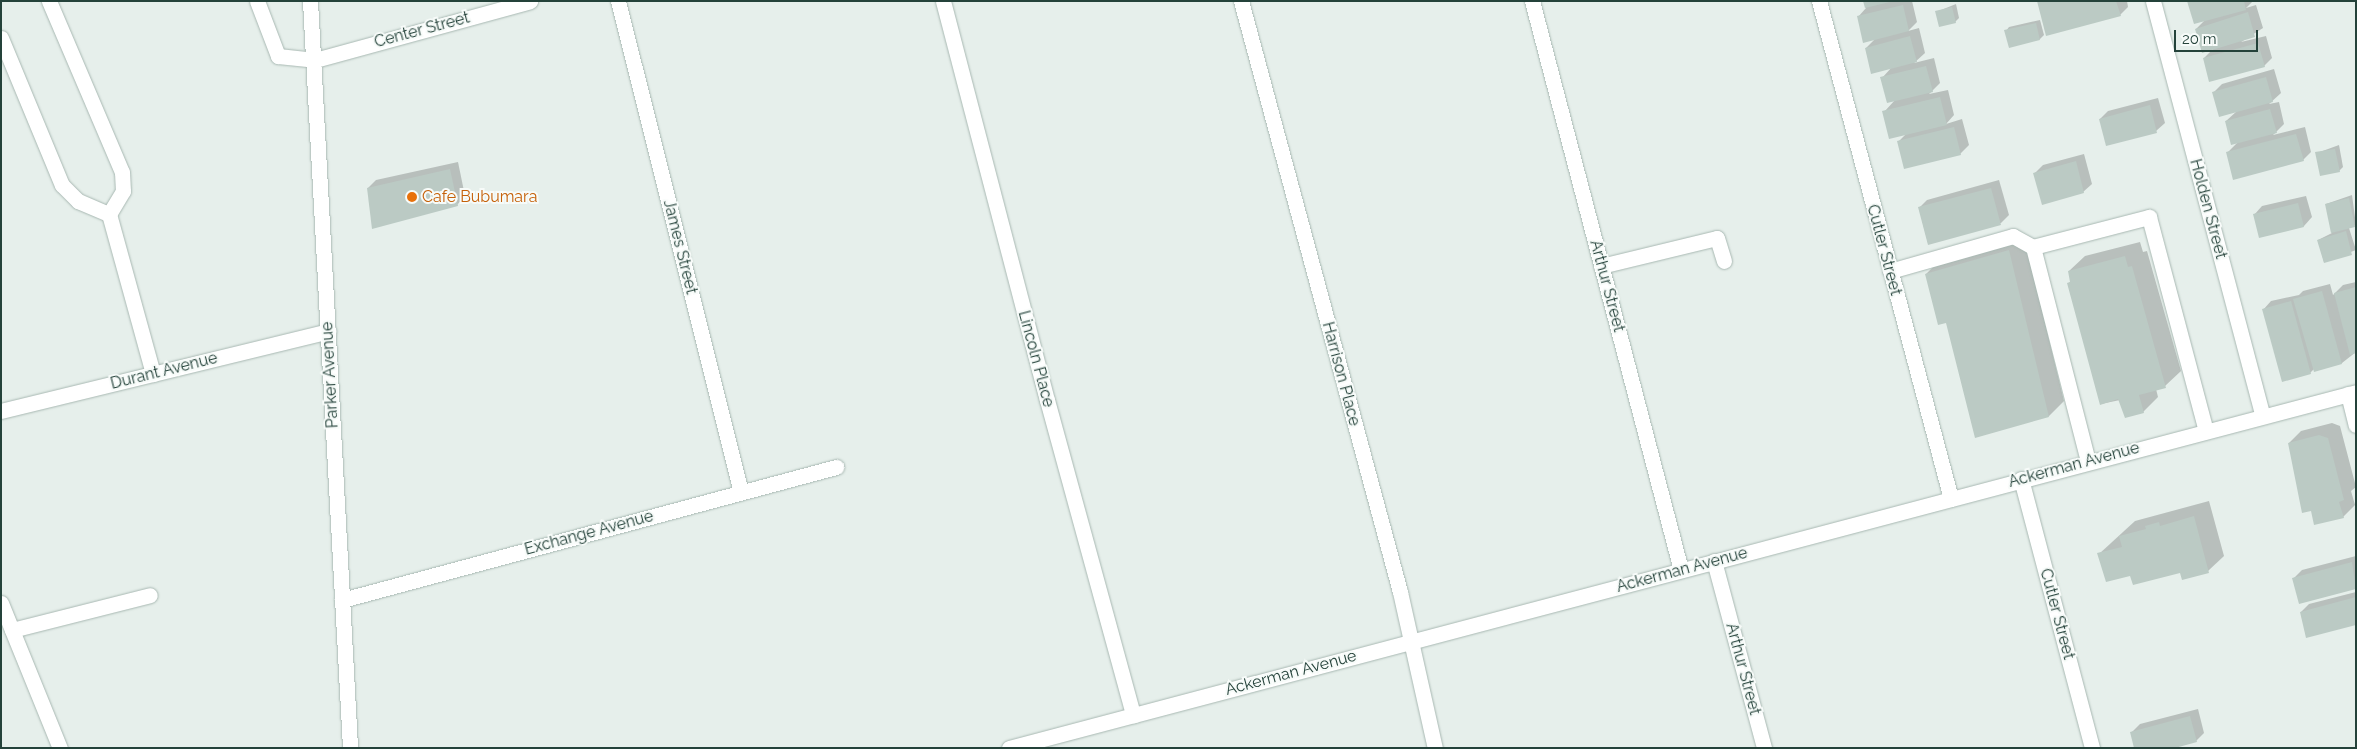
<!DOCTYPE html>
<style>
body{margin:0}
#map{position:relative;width:2357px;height:749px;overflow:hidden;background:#e6efeb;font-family:Raleway,sans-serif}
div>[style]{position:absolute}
.shadow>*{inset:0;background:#0003}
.building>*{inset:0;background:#bbcac4}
.roads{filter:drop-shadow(0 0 1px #a8b8b2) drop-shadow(0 0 1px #a8b8b2)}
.minor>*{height:15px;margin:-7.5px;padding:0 7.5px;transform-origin:7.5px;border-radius:7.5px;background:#fff}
.dots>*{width:14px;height:14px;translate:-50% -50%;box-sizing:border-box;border:2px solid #f7fbf9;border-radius:50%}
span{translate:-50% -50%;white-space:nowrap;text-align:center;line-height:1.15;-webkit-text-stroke:4px #f7fbf9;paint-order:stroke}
.street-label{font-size:16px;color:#24423a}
.food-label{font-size:16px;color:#c56008}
.left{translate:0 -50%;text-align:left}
.frame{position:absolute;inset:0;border:2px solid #24423a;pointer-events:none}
.scale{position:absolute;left:2174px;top:30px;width:84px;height:22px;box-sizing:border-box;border:2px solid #24423a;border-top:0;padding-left:6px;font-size:15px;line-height:18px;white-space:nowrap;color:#24423a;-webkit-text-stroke:4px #f7fbf9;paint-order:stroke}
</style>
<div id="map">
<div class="shadow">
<div style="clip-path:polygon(1865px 1px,1912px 1px,1917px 22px,1908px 31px,1919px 28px,1925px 53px,1914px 63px,1934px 58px,1940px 83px,1929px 94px,1948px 90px,1954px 115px,1946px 124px,1962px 119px,1969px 145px,1960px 154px,1898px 142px,1907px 133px,1884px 112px,1895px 100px,1882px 78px,1892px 67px,1866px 48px,1876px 38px,1858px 17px,1866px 8px)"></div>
<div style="clip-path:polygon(2038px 1px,2127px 1px,2128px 7px,2120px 15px)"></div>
<div style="clip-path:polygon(2188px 1px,2253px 1px,2246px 8px,2256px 5px,2263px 28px,2241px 42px,2266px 36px,2272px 58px,2264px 66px,2204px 58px,2214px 48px,2196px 29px,2206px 19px)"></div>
<div style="clip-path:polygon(1956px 4px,1959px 18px,1955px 22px,1936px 12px)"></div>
<div style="clip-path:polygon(2040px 20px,2044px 35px,2040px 39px,2009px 46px,2006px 31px,2009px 27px)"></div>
<div style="clip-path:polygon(2274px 69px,2281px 93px,2269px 104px,2279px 102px,2284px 124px,2273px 135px,2305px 127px,2311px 152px,2303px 160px,2227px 153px,2239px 141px,2226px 121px,2237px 111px,2214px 92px,2222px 84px)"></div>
<div style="clip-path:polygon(2158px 98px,2165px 123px,2156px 131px,2100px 119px,2108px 111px)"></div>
<div style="clip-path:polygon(2339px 145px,2343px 167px,2339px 171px,2317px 153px)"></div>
<div style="clip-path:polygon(2084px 154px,2092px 184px,2083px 192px,2035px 173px,2043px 165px)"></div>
<div style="clip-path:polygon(458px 162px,465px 196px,457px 205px,368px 188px,376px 180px)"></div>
<div style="clip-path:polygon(1999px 180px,2009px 215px,2001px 223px,1928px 243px,1919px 208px,1927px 200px)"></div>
<div style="clip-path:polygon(2352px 195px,2356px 225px,2349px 228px,2356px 250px,2324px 262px,2318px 240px,2332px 233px,2326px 204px)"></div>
<div style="clip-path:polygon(2306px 196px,2312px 217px,2304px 226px,2260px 237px,2254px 215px,2262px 206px)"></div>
<div style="clip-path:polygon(2024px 236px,2064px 401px,2049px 416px,1976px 437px,1947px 321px,1926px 274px,1941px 259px)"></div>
<div style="clip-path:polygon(2140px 242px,2143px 252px,2147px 251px,2181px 371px,2165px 386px,2156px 389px,2158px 397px,2143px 412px,2120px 400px,2101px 404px,2068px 284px,2071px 281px,2069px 271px,2085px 256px)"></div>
<div style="clip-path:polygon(2356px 282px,2356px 352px,2342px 363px,2314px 369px,2310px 373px,2263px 310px,2271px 301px,2299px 295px,2303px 291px,2330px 284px,2333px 295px,2343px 285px)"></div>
<div style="clip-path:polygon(2332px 423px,2340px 426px,2356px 487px,2351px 491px,2355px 505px,2343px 517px,2289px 443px,2301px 431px)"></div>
<div style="clip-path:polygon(2209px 501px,2224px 556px,2208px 571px,2131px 575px,2099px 554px,2135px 521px)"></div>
<div style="clip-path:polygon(2356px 556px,2356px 588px,2294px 578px,2302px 570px)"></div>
<div style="clip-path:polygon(2356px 592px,2356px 624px,2301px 612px,2309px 604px)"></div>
<div style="clip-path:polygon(2198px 709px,2204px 733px,2196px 741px,2132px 732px,2140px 724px)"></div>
</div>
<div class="building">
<div style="clip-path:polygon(1863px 1px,1890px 1px,1890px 2px,1865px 8px)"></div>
<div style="clip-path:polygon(2037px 1px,2116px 1px,2121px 16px,2046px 36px)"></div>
<div style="clip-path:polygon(2187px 1px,2244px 1px,2246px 10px,2194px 24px)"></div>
<div style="clip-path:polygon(1903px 5px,1909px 31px,1863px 43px,1857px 16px)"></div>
<div style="clip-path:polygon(1952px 7px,1956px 23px,1939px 27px,1935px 11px)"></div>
<div style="clip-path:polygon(2248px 12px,2255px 37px,2202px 53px,2195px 29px)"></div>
<div style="clip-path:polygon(2036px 23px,2040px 40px,2009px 48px,2004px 30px)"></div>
<div style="clip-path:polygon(1910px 36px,1917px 62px,1871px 74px,1865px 48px)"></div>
<div style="clip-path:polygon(2258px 43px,2265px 67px,2209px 82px,2203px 58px)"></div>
<div style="clip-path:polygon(1926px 66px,1933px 92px,1887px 103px,1880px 77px)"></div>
<div style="clip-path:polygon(2266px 77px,2273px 102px,2219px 117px,2212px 92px)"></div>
<div style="clip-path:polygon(1940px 97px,1947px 125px,1889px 139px,1882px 111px)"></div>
<div style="clip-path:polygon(2150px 105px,2157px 133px,2106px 146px,2099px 119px)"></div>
<div style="clip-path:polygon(2270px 109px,2277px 133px,2231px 145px,2225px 121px)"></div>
<div style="clip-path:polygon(1954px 127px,1961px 155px,1904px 169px,1897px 141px)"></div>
<div style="clip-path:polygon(2296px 134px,2304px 161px,2233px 180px,2226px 152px)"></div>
<div style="clip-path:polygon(2335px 149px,2340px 172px,2320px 176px,2315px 152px)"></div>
<div style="clip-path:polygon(2076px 161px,2084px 193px,2042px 205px,2033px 173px)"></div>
<div style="clip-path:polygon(450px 169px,458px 206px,372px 229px,367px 188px)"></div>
<div style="clip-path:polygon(1991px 188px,2001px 225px,1928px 245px,1918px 207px)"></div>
<div style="clip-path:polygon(2349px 198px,2355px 227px,2331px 233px,2325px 204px)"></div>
<div style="clip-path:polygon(2298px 203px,2304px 227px,2259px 238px,2253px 214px)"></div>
<div style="clip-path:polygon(2346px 231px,2352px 255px,2324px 263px,2317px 240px)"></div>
<div style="clip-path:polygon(2009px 250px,2049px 417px,1975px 438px,1946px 323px,1938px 325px,1925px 274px)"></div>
<div style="clip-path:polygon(2125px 256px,2128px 267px,2132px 266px,2166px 388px,2139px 395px,2144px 413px,2125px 418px,2118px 399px,2100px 405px,2067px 283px,2070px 282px,2068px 271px)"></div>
<div style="clip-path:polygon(2356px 287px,2356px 353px,2350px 355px,2334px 293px)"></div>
<div style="clip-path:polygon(2322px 291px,2342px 364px,2314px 372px,2293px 299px)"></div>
<div style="clip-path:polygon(2291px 301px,2311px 374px,2282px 382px,2262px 309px)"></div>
<div style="clip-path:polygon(2319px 435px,2328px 438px,2344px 500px,2339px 502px,2344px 518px,2314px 525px,2311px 511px,2302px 513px,2288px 443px)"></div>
<div style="clip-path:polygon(2194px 516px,2209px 573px,2182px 580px,2180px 573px,2133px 585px,2130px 576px,2106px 582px,2097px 553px,2122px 547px,2119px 536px,2146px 529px,2145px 526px,2159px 522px,2160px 526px)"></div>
<div style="clip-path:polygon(2352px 562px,2356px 589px,2299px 604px,2292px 578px)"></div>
<div style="clip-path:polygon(2356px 597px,2356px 625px,2306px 638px,2300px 612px)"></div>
<div style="clip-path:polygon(2190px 716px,2197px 742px,2175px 748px,2134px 748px,2130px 732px)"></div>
</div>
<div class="roads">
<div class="minor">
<div style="left:49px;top:1px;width:186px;rotate:66.9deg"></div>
<div style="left:122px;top:172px;width:19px;rotate:87deg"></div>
<div style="left:123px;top:191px;width:27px;rotate:121deg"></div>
<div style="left:257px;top:1px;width:59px;rotate:69.1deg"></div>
<div style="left:278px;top:56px;width:37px;rotate:6deg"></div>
<div style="left:315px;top:60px;width:223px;rotate:-15.3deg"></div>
<div style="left:310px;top:1px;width:748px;rotate:86.93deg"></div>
<div style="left:618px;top:1px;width:506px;rotate:75.94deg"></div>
<div style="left:943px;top:1px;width:412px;rotate:75.4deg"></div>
<div style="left:1047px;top:400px;width:327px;rotate:74.7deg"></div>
<div style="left:1241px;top:1px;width:612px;rotate:74.94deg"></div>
<div style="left:1400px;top:592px;width:160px;rotate:77.4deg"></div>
<div style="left:1532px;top:1px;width:588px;rotate:75.33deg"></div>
<div style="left:1819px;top:1px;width:515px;rotate:75.15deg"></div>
<div style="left:2153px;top:1px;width:429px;rotate:75.2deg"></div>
<div style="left:1px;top:38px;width:159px;rotate:67.5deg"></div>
<div style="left:62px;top:185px;width:23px;rotate:45deg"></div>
<div style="left:78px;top:201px;width:34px;rotate:23deg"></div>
<div style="left:109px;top:214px;width:166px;rotate:74.6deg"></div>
<div style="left:2033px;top:247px;width:120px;rotate:-14.5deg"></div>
<div style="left:2149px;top:217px;width:221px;rotate:75.1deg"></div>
<div style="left:1601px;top:266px;width:119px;rotate:-13.6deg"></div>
<div style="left:1717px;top:238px;width:24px;rotate:73deg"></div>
<div style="left:1890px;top:271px;width:128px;rotate:-15.9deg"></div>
<div style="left:2013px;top:236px;width:23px;rotate:29deg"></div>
<div style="left:2033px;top:247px;width:221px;rotate:75.6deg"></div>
<div style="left:2348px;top:394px;width:32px;rotate:76deg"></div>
<div style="left:1px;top:411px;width:337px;rotate:-13.7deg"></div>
<div style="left:2021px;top:479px;width:278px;rotate:75.2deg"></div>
<div style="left:1714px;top:561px;width:194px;rotate:75deg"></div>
<div style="left:342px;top:600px;width:512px;rotate:-15.07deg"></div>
<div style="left:1px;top:603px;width:157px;rotate:67.9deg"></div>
<div style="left:12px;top:630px;width:142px;rotate:-14.2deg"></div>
<div style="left:1009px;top:748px;width:1393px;rotate:-14.8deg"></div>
</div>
</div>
<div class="dots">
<div style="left:412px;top:197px;background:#e8710a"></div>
</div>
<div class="street-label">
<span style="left:422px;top:30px;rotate:-15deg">Center Street</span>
<span style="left:2208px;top:209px;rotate:75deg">Holden Street</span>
<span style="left:680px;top:247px;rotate:76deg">James Street</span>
<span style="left:1884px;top:250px;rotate:75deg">Cutler Street</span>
<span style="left:1607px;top:286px;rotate:75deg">Arthur Street</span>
<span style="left:1036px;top:359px;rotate:75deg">Lincoln Place</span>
<span style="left:164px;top:371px;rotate:-14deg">Durant Avenue</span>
<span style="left:1341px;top:374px;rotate:75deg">Harrison Place</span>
<span style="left:330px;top:375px;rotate:-93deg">Parker Avenue</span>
<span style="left:2074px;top:465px;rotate:-15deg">Ackerman Avenue</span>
<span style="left:589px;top:533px;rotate:-15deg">Exchange Avenue</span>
<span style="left:1682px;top:570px;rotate:-15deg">Ackerman Avenue</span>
<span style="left:2057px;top:614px;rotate:75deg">Cutler Street</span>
<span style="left:1743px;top:669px;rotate:75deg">Arthur Street</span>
<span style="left:1291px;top:673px;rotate:-15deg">Ackerman Avenue</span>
</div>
<div class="food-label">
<span class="left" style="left:422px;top:197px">Cafe Bubumara</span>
</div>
<div class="frame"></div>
<div class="scale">20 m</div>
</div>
